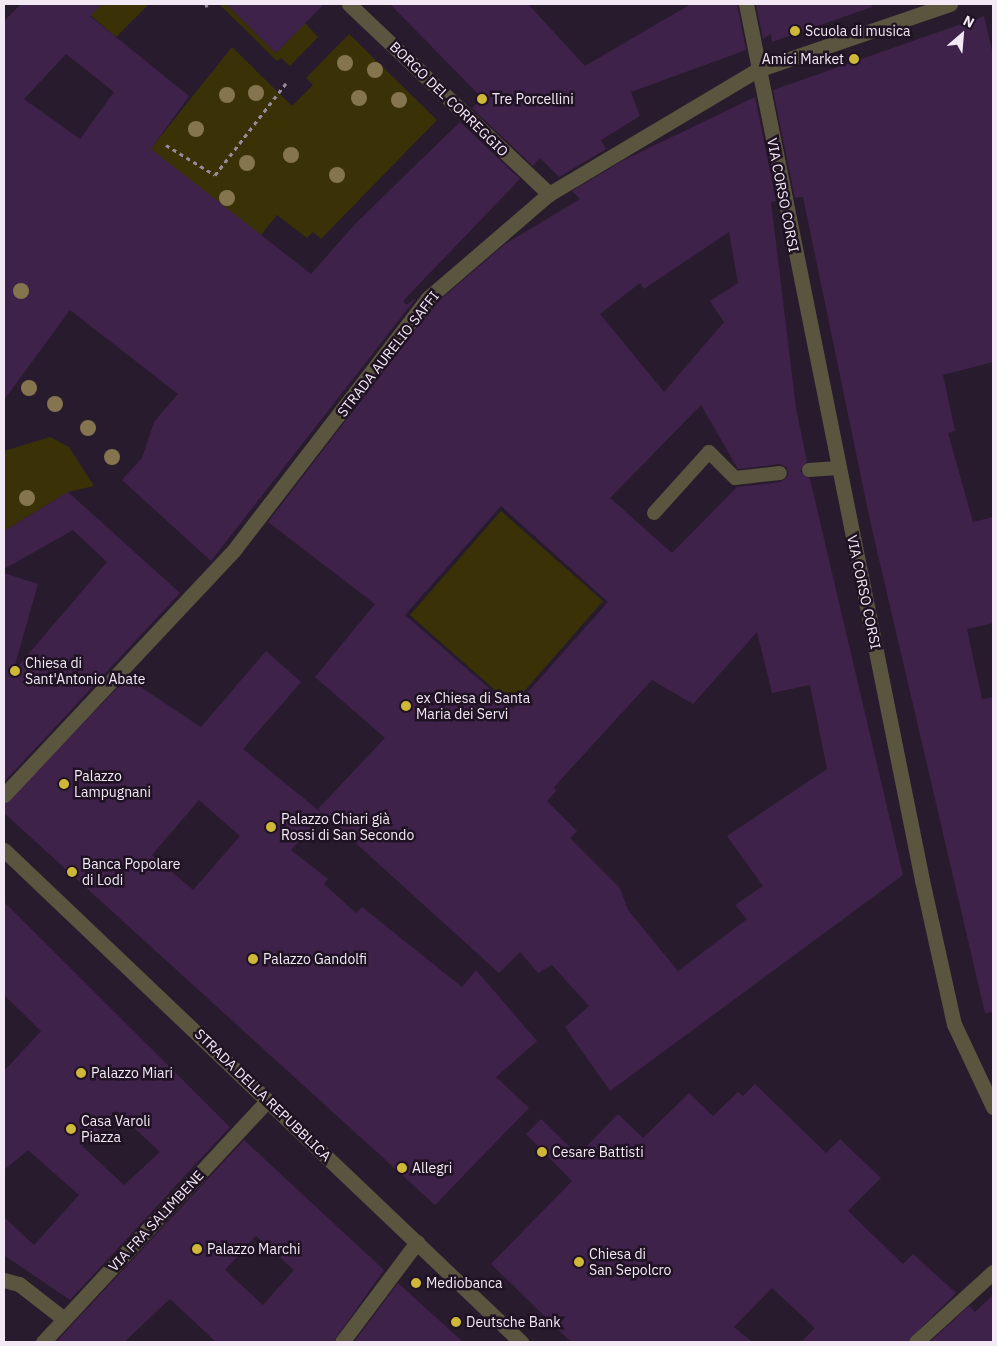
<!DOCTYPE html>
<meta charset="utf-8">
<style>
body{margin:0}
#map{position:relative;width:997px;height:1346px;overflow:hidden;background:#281b2d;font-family:"IBM Plex Sans",sans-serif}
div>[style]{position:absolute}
.green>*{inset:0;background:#3a3206}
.building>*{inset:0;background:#3f2249}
.path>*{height:3px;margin-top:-1.5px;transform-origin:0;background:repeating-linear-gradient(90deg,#978c9b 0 4px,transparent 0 8px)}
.lane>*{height:14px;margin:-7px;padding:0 7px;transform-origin:7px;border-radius:7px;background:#5a553f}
.street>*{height:15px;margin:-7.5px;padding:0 7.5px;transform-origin:7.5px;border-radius:7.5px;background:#5a553f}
.trees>*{width:16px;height:16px;margin:-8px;border-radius:50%;background:#84754f}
.dots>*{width:14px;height:14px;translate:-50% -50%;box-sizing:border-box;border:2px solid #1f1223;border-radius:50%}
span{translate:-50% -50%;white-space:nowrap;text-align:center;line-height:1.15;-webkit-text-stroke:5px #1f1223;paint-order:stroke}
.poi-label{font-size:14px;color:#f2e9f5}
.left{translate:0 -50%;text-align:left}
.right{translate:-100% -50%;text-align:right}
.street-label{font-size:14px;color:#f2e9f5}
.frame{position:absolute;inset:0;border:5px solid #f2e9f5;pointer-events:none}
.north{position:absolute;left:937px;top:10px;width:50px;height:50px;-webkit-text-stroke:4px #1f1223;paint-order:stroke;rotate:27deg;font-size:14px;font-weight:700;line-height:20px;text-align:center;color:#f2e9f5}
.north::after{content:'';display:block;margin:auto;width:18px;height:22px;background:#f2e9f5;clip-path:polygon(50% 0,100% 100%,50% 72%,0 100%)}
</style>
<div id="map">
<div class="green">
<div style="clip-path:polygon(102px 4px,149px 4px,116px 37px,90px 15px)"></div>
<div style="clip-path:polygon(219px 4px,226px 4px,276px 53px,305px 23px,318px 37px,290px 66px,281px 58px,277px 61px)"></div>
<div style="clip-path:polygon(349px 34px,437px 120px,321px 239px,313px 232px,307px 238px,277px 215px,261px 235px,149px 151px,232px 47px,292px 106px,313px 85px,306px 78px)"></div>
<div style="clip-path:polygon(50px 437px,69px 447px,94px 486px,68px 492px,4px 531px,4px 451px)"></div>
<div style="clip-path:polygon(501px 511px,603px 601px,512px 705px,410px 615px)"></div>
</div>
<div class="building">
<div style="clip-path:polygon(evenodd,21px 4px,102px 4px,90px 16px,189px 96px,151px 149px,311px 274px,356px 223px,460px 122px,520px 179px,403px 301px,406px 305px,416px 298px,211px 561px,122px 480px,142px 458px,154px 422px,178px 394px,70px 310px,4px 400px,4px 21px,21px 4px,66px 54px,114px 92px,80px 139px,24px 99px,66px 54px)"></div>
<div style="clip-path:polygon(226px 4px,324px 4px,276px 53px)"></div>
<div style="clip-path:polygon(390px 4px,528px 4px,585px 66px,691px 4px,737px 4px,746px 50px,631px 92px,640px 116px,601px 140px,606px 149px,559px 177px,540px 158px,533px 166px,472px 108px,482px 98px)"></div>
<div style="clip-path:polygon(756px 4px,871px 4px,872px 7px,772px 42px,771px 34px,763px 39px)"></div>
<div style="clip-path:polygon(984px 16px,993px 55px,993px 362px,943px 375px,955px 431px,948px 433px,973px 522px,993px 517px,993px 623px,967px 629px,982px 699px,993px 697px,993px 1012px,985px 1013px,871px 525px,803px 197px,795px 198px,773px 90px)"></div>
<div style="clip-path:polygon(evenodd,755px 97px,776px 201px,771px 202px,796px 408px,807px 462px,800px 471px,810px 479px,903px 875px,610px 1091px,565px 1027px,589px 1006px,552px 965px,538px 973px,520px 952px,499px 973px,318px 809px,385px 738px,315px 677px,375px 604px,268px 522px,435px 304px,505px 244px,580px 199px,572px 191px,624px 160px,755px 97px,729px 232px,738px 283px,710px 301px,724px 322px,664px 392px,600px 314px,640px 283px,644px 289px,729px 232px,755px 97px,701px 405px,738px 469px,780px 464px,787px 468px,788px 476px,781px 482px,737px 487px,672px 553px,610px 498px,701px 405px,755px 97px,501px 506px,608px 602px,513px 709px,405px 615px,501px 506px,755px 97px,757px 632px,772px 693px,810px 685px,827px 769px,727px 836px,763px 886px,735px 905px,747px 919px,678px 971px,628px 910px,620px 888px,570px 838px,577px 831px,547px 801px,556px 791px,554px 787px,652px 680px,693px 704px,757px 632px)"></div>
<div style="clip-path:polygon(68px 492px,180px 593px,4px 782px,4px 573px,38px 584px,13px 672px,107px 562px,73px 530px,4px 569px,4px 531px)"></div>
<div style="clip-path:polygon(evenodd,266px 651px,301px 682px,243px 749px,323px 814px,291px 850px,328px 879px,324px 884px,356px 913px,362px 907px,462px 987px,476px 970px,537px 1041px,496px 1077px,529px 1108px,435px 1205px,4px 813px,4px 804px,127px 678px,201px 727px,266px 651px,199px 800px,240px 836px,193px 890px,152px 855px,199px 800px)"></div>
<div style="clip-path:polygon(evenodd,4px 902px,230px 1127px,70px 1300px,4px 1255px,4px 1217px,34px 1245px,79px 1195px,28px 1150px,4px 1170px,4px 1071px,41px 1031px,4px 995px,4px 902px,116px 1111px,160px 1152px,124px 1185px,82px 1146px,116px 1111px)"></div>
<div style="clip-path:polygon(755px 1084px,826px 1153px,840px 1139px,881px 1178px,848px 1211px,903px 1264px,913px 1254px,956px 1293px,907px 1342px,801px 1342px,815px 1328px,772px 1288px,734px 1327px,752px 1342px,571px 1342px,491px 1264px,572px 1181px,526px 1134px,541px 1119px,578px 1155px,618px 1114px,643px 1138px,689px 1093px,713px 1116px,738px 1092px,743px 1096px)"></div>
<div style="clip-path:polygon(evenodd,244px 1140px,384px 1270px,333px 1342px,216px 1342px,170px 1299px,124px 1342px,56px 1342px,244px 1140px,256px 1236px,294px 1270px,263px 1305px,225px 1270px,256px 1236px)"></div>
<div style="clip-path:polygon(398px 1283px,463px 1342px,354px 1342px)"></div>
<div style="clip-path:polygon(993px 1295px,993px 1342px,930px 1342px,969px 1306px,975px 1312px)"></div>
</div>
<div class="path">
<div style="left:206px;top:4px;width:3px;rotate:72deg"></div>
<div style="left:166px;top:145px;width:57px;rotate:31.5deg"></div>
<div style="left:215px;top:175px;width:116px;rotate:-52.3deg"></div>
</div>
<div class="lane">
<div style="left:809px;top:470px;width:29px;rotate:-4deg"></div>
<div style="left:654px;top:513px;width:82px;rotate:-48deg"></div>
<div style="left:709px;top:452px;width:37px;rotate:45deg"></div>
<div style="left:735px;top:478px;width:45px;rotate:-6.3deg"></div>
</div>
<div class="street">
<div style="left:349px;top:4px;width:276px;rotate:43.5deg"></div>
<div style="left:746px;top:4px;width:894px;rotate:78.64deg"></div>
<div style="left:922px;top:880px;width:148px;rotate:77.5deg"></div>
<div style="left:954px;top:1024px;width:92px;rotate:64.8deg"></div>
<div style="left:4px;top:795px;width:336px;rotate:-46.8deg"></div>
<div style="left:234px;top:550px;width:318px;rotate:-52.4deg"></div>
<div style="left:428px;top:298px;width:160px;rotate:-40.7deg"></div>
<div style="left:549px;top:194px;width:242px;rotate:-30.8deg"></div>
<div style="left:757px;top:70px;width:204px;rotate:-18.9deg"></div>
<div style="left:4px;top:850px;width:714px;rotate:43.58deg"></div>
<div style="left:4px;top:1280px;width:16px;rotate:15deg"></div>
<div style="left:19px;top:1284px;width:57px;rotate:37.9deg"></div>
<div style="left:43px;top:1342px;width:330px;rotate:-47.1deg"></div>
<div style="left:342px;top:1342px;width:125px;rotate:-53.1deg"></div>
<div style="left:916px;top:1342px;width:104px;rotate:-42.3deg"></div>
</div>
<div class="trees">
<div style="left:345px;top:63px"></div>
<div style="left:375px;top:70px"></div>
<div style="left:256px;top:93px"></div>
<div style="left:227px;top:95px"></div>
<div style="left:359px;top:98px"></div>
<div style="left:399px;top:100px"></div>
<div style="left:196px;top:129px"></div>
<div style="left:291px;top:155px"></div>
<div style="left:247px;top:163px"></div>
<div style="left:337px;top:175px"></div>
<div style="left:227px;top:198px"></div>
<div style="left:21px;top:291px"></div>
<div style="left:29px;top:388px"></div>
<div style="left:55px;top:404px"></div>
<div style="left:88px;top:428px"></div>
<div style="left:112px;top:457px"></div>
<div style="left:27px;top:498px"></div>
</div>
<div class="dots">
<div style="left:795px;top:31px;background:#cfb837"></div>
<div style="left:854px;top:59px;background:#cfb837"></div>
<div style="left:482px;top:99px;background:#cfb837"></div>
<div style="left:15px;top:671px;background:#cfb837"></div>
<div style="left:406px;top:706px;background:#cfb837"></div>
<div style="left:64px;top:784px;background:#cfb837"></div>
<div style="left:271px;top:827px;background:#cfb837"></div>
<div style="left:72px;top:872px;background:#cfb837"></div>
<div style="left:253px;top:959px;background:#cfb837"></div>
<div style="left:81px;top:1073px;background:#cfb837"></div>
<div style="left:71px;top:1129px;background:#cfb837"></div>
<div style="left:542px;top:1152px;background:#cfb837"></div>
<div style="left:402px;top:1168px;background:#cfb837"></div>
<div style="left:197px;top:1249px;background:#cfb837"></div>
<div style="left:579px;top:1262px;background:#cfb837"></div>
<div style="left:416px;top:1283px;background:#cfb837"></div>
<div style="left:456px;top:1322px;background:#cfb837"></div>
</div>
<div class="poi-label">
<span class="left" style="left:805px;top:31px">Scuola di musica</span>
<span class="right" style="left:844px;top:59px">Amici Market</span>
<span class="left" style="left:492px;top:99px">Tre Porcellini</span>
<span class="left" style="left:25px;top:671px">Chiesa di<br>Sant'Antonio Abate</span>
<span class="left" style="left:416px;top:706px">ex Chiesa di Santa<br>Maria dei Servi</span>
<span class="left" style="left:74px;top:784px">Palazzo<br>Lampugnani</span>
<span class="left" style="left:281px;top:827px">Palazzo Chiari già<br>Rossi di San Secondo</span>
<span class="left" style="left:82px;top:872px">Banca Popolare<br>di Lodi</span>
<span class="left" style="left:263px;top:959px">Palazzo Gandolfi</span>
<span class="left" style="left:91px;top:1073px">Palazzo Miari</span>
<span class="left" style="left:81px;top:1129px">Casa Varoli<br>Piazza</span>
<span class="left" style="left:552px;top:1152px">Cesare Battisti</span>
<span class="left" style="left:412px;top:1168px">Allegri</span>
<span class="left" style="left:207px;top:1249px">Palazzo Marchi</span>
<span class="left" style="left:589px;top:1262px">Chiesa di<br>San Sepolcro</span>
<span class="left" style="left:426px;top:1283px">Mediobanca</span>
<span class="left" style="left:466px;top:1322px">Deutsche Bank</span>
</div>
<div class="street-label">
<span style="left:449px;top:99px;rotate:44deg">BORGO DEL CORREGGIO</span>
<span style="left:783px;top:195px;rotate:79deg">VIA CORSO CORSI</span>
<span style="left:388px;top:354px;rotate:-52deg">STRADA AURELIO SAFFI</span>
<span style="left:864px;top:592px;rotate:78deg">VIA CORSO CORSI</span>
<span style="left:263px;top:1095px;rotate:44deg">STRADA DELLA REPUBBLICA</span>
<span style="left:156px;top:1221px;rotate:-47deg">VIA FRA SALIMBENE</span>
</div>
<div class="frame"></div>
<div class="north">N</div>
</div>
